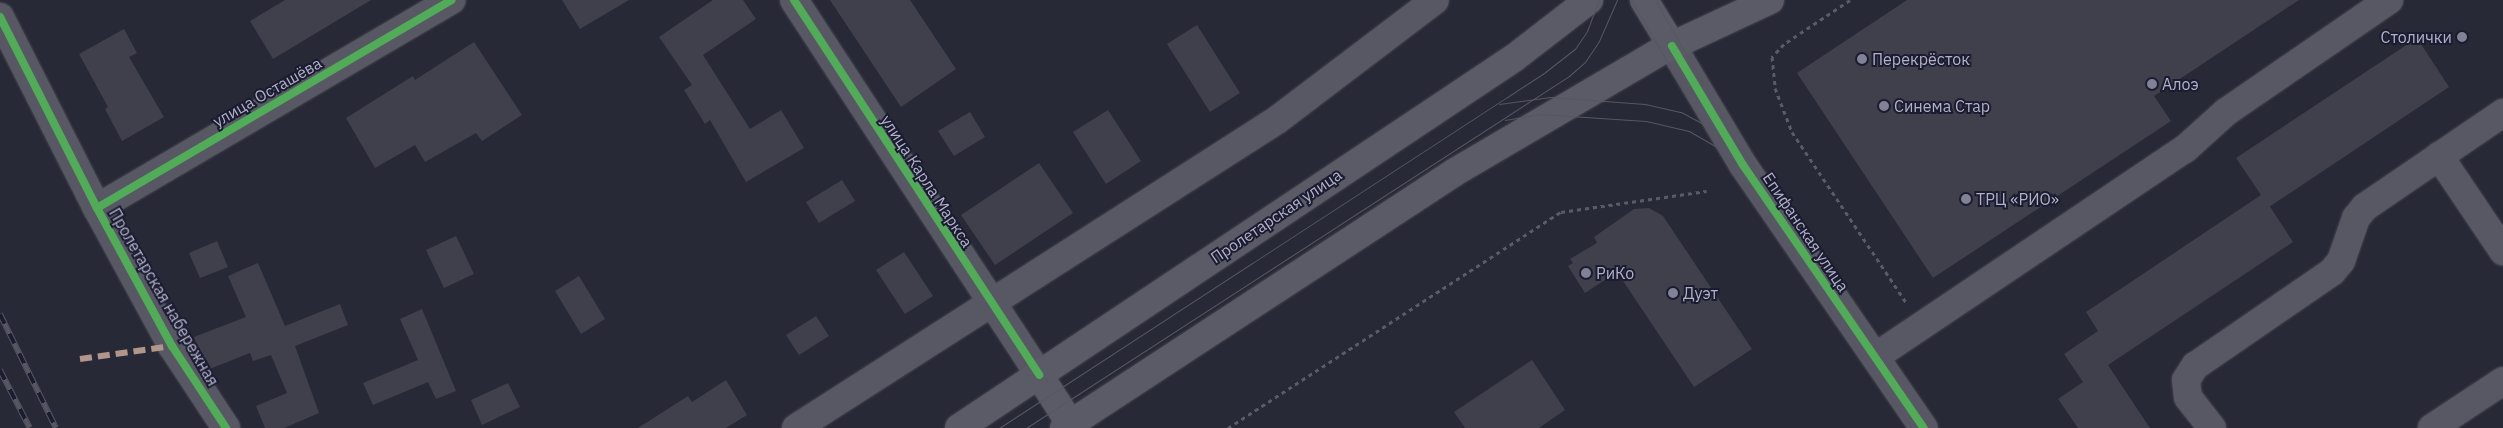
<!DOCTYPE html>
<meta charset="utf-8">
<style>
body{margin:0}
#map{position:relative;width:2503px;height:428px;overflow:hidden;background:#282936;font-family:"IBM Plex Sans",sans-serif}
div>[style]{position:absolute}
.building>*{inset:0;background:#3f404c}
.path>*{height:3px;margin-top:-1.5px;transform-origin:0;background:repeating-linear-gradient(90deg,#595c66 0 4px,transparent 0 8px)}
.roads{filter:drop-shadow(0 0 1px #44454f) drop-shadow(0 0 1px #44454f)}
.minor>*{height:28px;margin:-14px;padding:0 14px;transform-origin:14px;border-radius:14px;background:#575864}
.major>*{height:28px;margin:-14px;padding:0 14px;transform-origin:14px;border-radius:14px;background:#5a5b66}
.tram>*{height:1px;margin:-0.5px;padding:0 0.5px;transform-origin:0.5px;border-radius:0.5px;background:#565762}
.rail>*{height:5.5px;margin-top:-2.75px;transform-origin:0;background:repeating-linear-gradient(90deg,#1b1c31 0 11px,#565762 0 22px);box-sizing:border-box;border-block:1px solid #565762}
.quiet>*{height:6px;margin-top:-3px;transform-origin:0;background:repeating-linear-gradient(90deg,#b2968c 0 12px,transparent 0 18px)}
.cycleway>*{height:8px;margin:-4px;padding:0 4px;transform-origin:4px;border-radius:4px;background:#51ab58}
.dots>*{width:14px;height:14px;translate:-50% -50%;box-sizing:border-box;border:2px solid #1b1c31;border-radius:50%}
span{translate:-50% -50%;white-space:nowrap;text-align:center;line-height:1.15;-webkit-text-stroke:4px #1b1c31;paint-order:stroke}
.poi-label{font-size:16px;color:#b1b2c8}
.right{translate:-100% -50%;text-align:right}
.left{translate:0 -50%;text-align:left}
.street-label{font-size:16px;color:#b1b2c8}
</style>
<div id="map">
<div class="building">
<div style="clip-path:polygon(285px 0,371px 0,273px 59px,250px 21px)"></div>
<div style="clip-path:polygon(562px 0,629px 0,580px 29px)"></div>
<div style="clip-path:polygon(713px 0,743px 0,756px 19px,703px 55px,750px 129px,781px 110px,804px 148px,746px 182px,710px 120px,705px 124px,684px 90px,692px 85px,659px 37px)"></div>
<div style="clip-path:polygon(830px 0,910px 0,956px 69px,901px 107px)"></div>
<div style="clip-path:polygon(1907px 0,2299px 0,2154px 96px,2171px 121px,1933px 278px,1797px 73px)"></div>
<div style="clip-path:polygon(1197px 25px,1240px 93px,1210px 112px,1167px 44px)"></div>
<div style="clip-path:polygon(124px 29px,137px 53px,129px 57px,164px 117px,122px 141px,105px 109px,108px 107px,79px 54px)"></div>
<div style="clip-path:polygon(2417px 38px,2449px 87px,2269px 207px,2267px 202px,2293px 242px,2108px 365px,2150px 428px,2078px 428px,2058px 399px,2083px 382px,2064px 354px,2098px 331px,2086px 312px,2261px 195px,2236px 158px)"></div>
<div style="clip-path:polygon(474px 42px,522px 115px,482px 141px,476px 133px,425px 162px,415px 145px,375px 168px,346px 118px,413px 76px,415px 80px)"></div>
<div style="clip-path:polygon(1108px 110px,1141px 161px,1106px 184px,1073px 132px)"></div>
<div style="clip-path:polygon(970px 112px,985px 137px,954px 156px,938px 131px)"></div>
<div style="clip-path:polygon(1039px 163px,1073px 213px,995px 265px,961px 215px)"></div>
<div style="clip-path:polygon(842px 180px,855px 201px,819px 223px,806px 202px)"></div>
<div style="clip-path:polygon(1649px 208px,1663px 216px,1752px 349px,1694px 387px,1617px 272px,1585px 293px,1568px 266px,1573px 263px,1570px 259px,1597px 243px,1594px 237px,1634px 209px)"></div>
<div style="clip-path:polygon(456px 236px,474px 274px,444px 288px,426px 250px)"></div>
<div style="clip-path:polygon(217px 241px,228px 267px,200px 278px,189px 253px)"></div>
<div style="clip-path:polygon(904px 252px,933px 296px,905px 314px,876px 270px)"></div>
<div style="clip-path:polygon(258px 263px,285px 326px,340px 304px,348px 325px,295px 346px,319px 413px,284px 428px,265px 428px,256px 406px,287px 393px,271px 355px,253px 361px,250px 353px,207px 370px,194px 337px,246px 317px,228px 276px)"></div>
<div style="clip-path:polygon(579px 276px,605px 319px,581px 334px,555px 291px)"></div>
<div style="clip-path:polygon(422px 309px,456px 391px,436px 399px,428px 382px,373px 405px,363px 383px,418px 360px,400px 319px)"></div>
<div style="clip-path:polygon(816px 316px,829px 336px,799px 355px,786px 335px)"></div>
<div style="clip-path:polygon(1532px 360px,1565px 410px,1539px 428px,1465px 428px,1454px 412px)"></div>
<div style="clip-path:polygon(726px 380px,747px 415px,726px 428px,638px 428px,688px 396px,692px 402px)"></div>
<div style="clip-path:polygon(508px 383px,520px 407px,482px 425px,471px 400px)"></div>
</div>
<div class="path">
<div style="left:1850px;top:0;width:79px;rotate:146.3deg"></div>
<div style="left:1784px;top:44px;width:18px;rotate:133deg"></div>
<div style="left:1772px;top:57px;width:31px;rotate:84deg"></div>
<div style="left:1775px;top:88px;width:47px;rotate:68.9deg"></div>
<div style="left:1792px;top:132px;width:205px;rotate:56.2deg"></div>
<div style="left:1228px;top:428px;width:397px;rotate:-33deg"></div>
<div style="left:1561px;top:212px;width:147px;rotate:-8.2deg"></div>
</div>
<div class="roads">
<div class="minor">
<div style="left:794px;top:0;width:448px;rotate:56.8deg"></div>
<div style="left:0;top:17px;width:214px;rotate:63.1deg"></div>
<div style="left:97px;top:208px;width:157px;rotate:61.5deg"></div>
<div style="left:172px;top:346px;width:98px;rotate:56.6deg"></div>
<div style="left:1672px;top:46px;width:139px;rotate:59.2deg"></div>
<div style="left:1743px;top:165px;width:319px;rotate:55.5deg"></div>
<div style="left:2439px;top:156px;width:115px;rotate:56deg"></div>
<div style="left:97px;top:208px;width:411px;rotate:-30.4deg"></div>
<div style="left:1875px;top:357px;width:373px;rotate:-33.9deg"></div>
<div style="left:2185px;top:149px;width:55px;rotate:-42.1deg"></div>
<div style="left:2226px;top:112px;width:198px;rotate:-34.5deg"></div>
<div style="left:796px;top:428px;width:571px;rotate:-32.63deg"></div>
<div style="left:1277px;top:120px;width:198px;rotate:-37.2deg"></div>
<div style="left:2212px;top:428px;width:39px;rotate:-128deg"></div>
<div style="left:2188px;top:397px;width:17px;rotate:-97deg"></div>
<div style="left:2186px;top:380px;width:17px;rotate:-57deg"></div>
<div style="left:2195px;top:366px;width:166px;rotate:-34.5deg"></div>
<div style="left:2332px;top:272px;width:14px;rotate:-51deg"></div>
<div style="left:2341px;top:261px;width:46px;rotate:-70.8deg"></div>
<div style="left:2356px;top:218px;width:14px;rotate:-51deg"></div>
<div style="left:2365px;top:207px;width:167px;rotate:-34.3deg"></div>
<div style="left:2432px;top:428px;width:85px;rotate:-33.5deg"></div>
</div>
<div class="major">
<div style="left:1644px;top:0;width:54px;rotate:58.7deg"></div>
<div style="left:1039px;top:375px;width:63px;rotate:57.3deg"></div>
<div style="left:959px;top:428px;width:667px;rotate:-33.69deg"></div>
<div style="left:1514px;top:58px;width:95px;rotate:-37.7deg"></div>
<div style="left:1064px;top:428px;width:467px;rotate:-33.2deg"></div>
<div style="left:1455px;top:172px;width:241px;rotate:-30.4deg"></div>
<div style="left:1663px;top:50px;width:118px;rotate:-25deg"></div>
</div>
</div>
<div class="tram">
<div style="left:1631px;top:0;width:172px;rotate:59.6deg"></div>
<div style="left:1718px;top:148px;width:341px;rotate:55.3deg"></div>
<div style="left:1655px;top:0;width:164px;rotate:60deg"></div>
<div style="left:1737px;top:142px;width:347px;rotate:55.6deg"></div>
<div style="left:1499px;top:104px;width:52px;rotate:-7.7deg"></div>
<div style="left:1551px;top:97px;width:94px;rotate:4.3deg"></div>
<div style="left:1645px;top:104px;width:37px;rotate:13deg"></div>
<div style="left:1681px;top:112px;width:61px;rotate:28.2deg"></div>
<div style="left:1505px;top:120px;width:35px;rotate:-10deg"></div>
<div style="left:1539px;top:114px;width:107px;rotate:3.7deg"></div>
<div style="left:1646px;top:121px;width:44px;rotate:13.1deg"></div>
<div style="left:1689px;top:131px;width:34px;rotate:30deg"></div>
<div style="left:999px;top:428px;width:650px;rotate:-33.08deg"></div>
<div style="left:1544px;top:73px;width:39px;rotate:-38deg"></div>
<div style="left:1575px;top:49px;width:22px;rotate:-56deg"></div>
<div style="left:1587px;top:31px;width:33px;rotate:-69deg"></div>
<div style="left:1026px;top:428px;width:647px;rotate:-32.95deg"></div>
<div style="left:1569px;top:76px;width:21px;rotate:-41deg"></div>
<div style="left:1585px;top:62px;width:25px;rotate:-56deg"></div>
<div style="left:1599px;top:41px;width:45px;rotate:-66.3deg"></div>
</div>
<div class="rail">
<div style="left:0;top:314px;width:127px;rotate:63.8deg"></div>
<div style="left:0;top:370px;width:65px;rotate:62.7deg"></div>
</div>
<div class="quiet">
<div style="left:80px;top:359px;width:93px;rotate:-8deg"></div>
</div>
<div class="cycleway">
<div style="left:794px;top:0;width:448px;rotate:56.8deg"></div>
<div style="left:0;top:17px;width:214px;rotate:63.1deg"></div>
<div style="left:97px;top:208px;width:157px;rotate:61.5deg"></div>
<div style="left:172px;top:346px;width:98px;rotate:56.6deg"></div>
<div style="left:1672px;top:46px;width:139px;rotate:59.2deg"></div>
<div style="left:1743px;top:165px;width:319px;rotate:55.5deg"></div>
<div style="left:97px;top:208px;width:411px;rotate:-30.4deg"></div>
</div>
<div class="dots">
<div style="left:2462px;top:37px;background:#818295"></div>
<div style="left:1862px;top:59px;background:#818295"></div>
<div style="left:2152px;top:84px;background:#818295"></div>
<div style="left:1884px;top:106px;background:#818295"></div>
<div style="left:1966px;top:199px;background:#818295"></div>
<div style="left:1586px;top:273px;background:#818295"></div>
<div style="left:1673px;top:293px;background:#818295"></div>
</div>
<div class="poi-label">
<span class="right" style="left:2452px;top:37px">Столички</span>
<span class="left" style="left:1872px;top:59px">Перекрёсток</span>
<span class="left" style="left:2162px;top:84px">Алоэ</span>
<span class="left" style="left:1894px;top:106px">Синема Стар</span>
<span class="left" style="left:1976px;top:199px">ТРЦ «РИО»</span>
<span class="left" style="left:1596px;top:273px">РиКо</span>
<span class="left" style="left:1683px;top:293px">Дуэт</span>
</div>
<div class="street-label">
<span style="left:267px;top:92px;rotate:-30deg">улица Осташёва</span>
<span style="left:927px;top:181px;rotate:57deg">улица Карла Маркса</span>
<span style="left:1276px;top:216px;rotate:-34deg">Пролетарская улица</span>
<span style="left:1806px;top:232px;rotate:56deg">Епифанская улица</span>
<span style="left:164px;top:297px;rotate:60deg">Пролетарская набережная</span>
</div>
</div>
